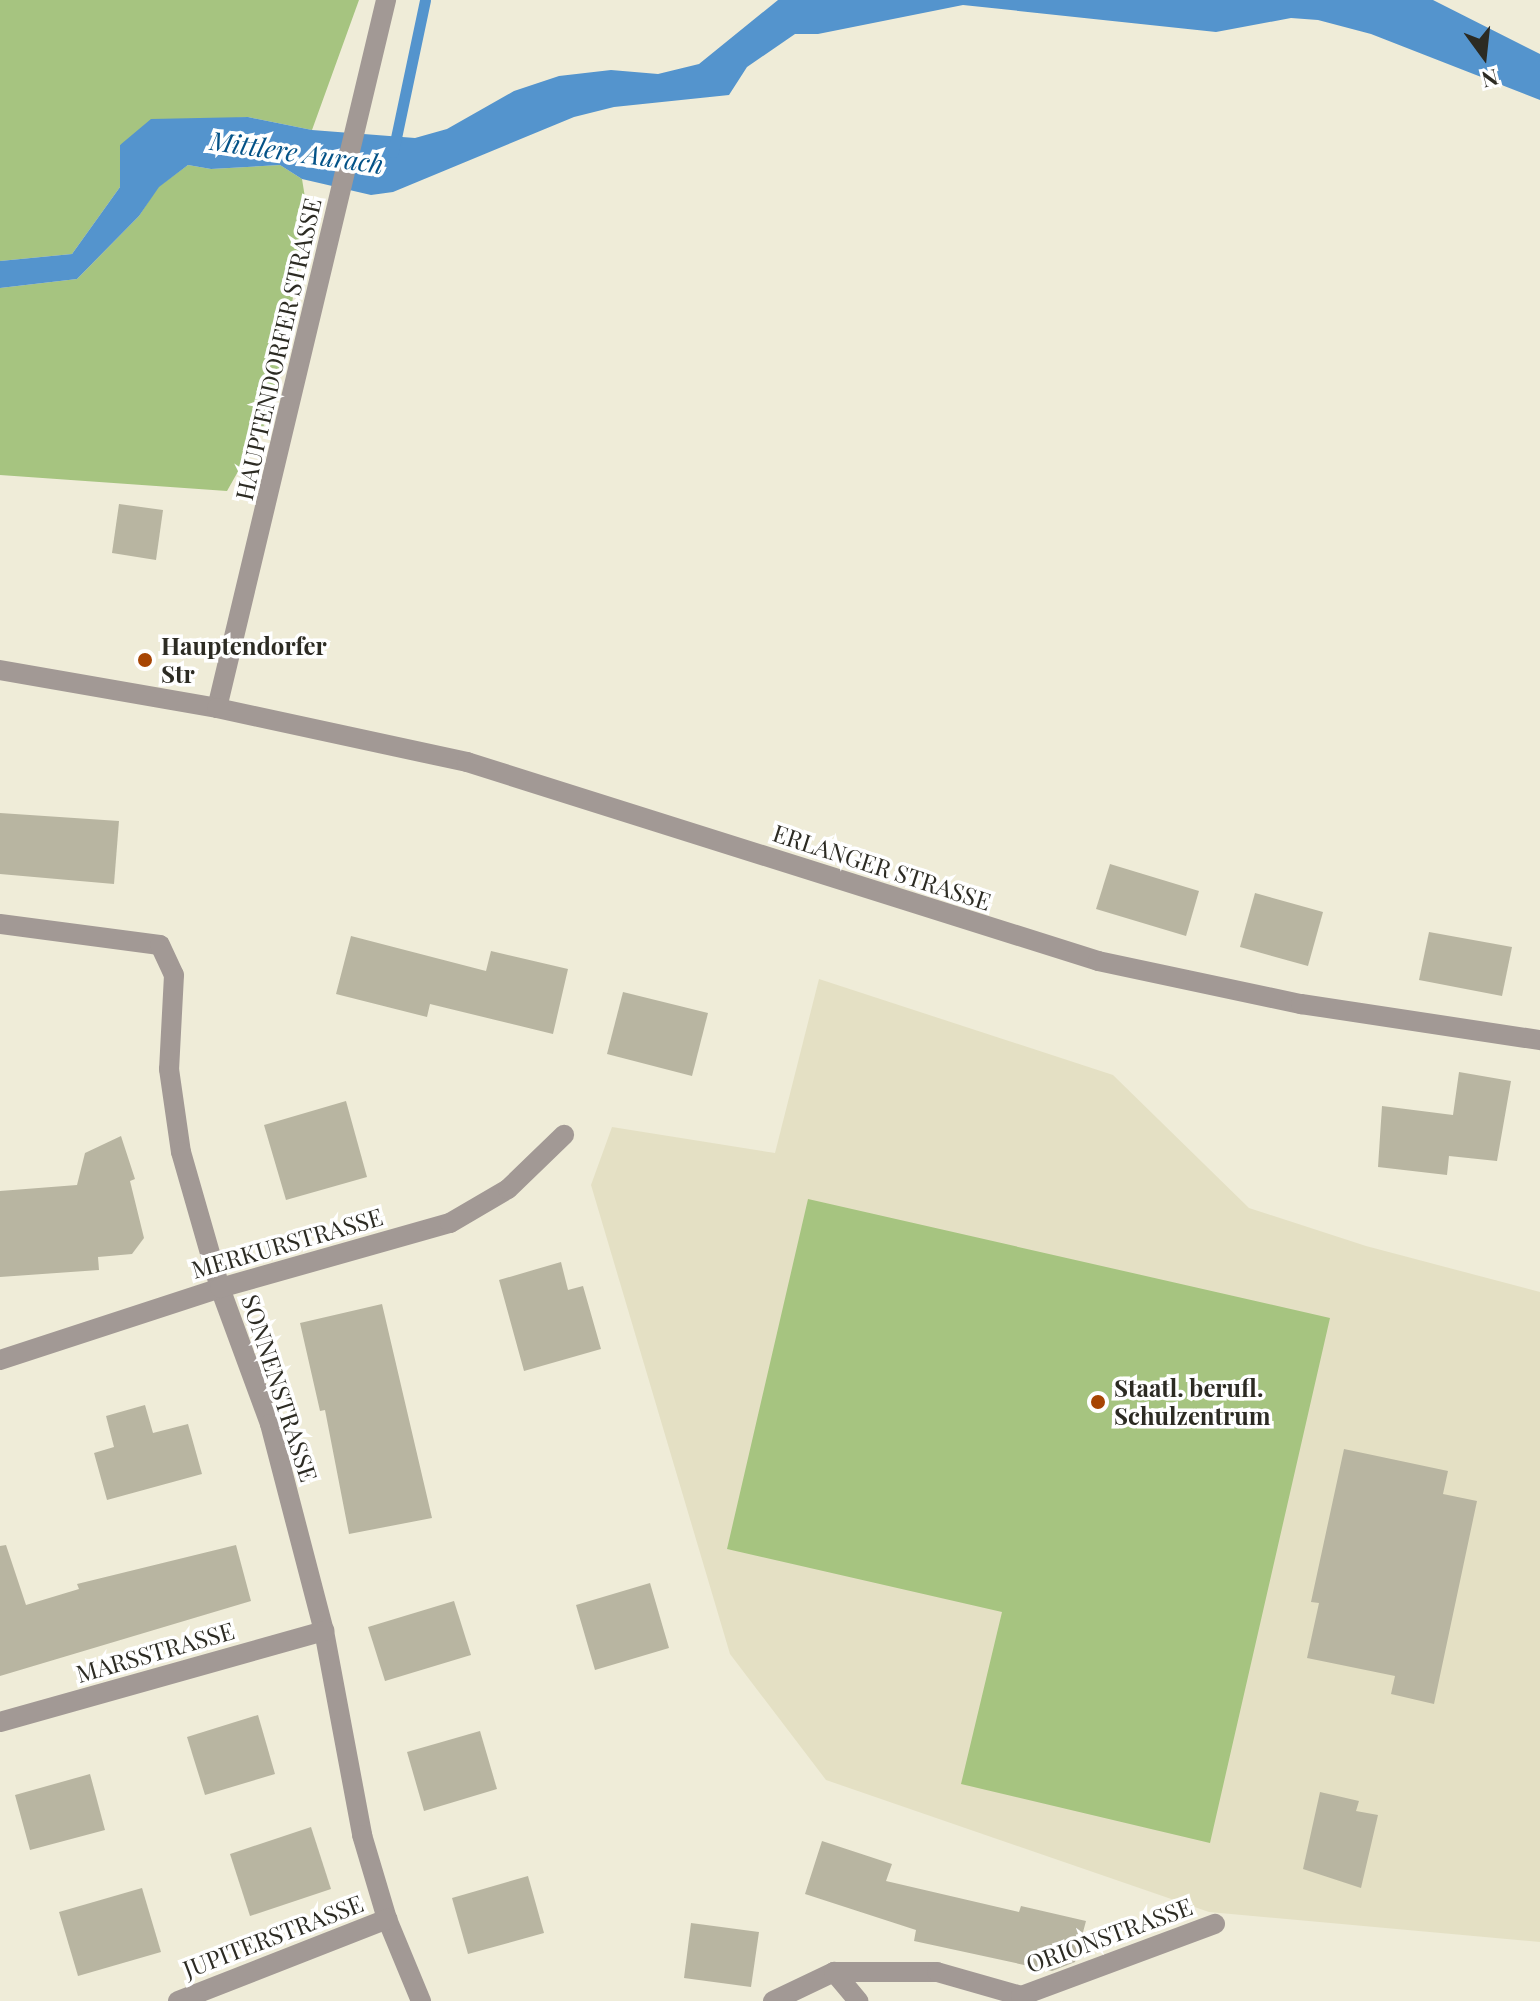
<!DOCTYPE html>
<style>
body{margin:0}
#map{position:relative;width:1540px;height:2001px;overflow:hidden;background:#efecd8;font-family:"Playfair Display",serif}
div>[style]{position:absolute}
.built>*{inset:0;background:#e4e0c4}
.green>*{inset:0;background:#a6c480}
.water>*{inset:0;background:#5494cd}
.stream>*{height:11px;margin:-5.5px;padding:0 5.5px;transform-origin:5.5px;border-radius:5.5px;background:#5494cd}
.building>*{inset:0;background:#b8b5a1}
.minor>*{height:20px;margin:-10px;padding:0 10px;transform-origin:10px;border-radius:10px;background:#a29995}
.tertiary>*{height:20px;margin:-10px;padding:0 10px;transform-origin:10px;border-radius:10px;background:#a29995}
.dots>*{width:22px;height:22px;translate:-50% -50%;box-sizing:border-box;border:4px solid #fff;border-radius:50%}
span{translate:-50% -50%;white-space:nowrap;text-align:center;line-height:1.15;-webkit-text-stroke:7px #fff;paint-order:stroke}
.street-label{font-size:24px;color:#2c2b23}
.poi-label{font-size:24px;color:#2c2b23;font-weight:700}
.left{translate:0 -50%;text-align:left}
.water-label{font-size:26px;color:#035287;font-style:italic}
.north{position:absolute;left:1444px;top:16px;width:80px;height:80px;-webkit-text-stroke:6px #fff;paint-order:stroke;rotate:165deg;font-size:22px;font-weight:700;line-height:32px;text-align:center;color:#2c2b23}
.north::after{content:'';display:block;margin:auto;width:28px;height:36px;background:#2c2b23;clip-path:polygon(50% 0,100% 100%,50% 72%,0 100%)}
</style>
<div id="map">
<div class="built">
<div style="clip-path:polygon(819px 979px,1113px 1075px,1249px 1208px,1366px 1246px,1540px 1292px,1540px 1942px,1209px 1912px,826px 1780px,730px 1654px,591px 1185px,612px 1127px,775px 1153px)"></div>
</div>
<div class="green">
<div style="clip-path:polygon(0 0,359px 0,312px 130px,248px 117px,201px 121px,120px 145px,120px 187px,72px 254px,0 261px)"></div>
<div style="clip-path:polygon(188px 165px,211px 169px,280px 165px,302px 179px,308px 216px,272px 411px,227px 491px,0 475px,0 288px,77px 279px,139px 216px,158px 187px)"></div>
<div style="clip-path:polygon(808px 1199px,1330px 1318px,1210px 1843px,961px 1784px,1002px 1612px,727px 1549px)"></div>
</div>
<div class="water">
<div style="clip-path:polygon(778px 0,1433px 0,1540px 54px,1540px 100px,1371px 34px,1318px 20px,1291px 18px,1216px 32px,963px 5px,818px 34px,795px 34px,747px 67px,729px 95px,614px 107px,574px 117px,393px 192px,371px 195px,302px 179px,280px 165px,211px 169px,188px 165px,159px 187px,139px 216px,77px 279px,0 288px,0 261px,72px 254px,120px 187px,120px 145px,151px 119px,248px 117px,312px 130px,415px 138px,447px 129px,514px 91px,559px 76px,611px 70px,658px 74px,699px 64px)"></div>
</div>
<div class="stream">
<div style="left:393px;top:152px;width:155px;rotate:-78.1deg"></div>
</div>
<div class="building">
<div style="clip-path:polygon(119px 504px,163px 510px,156px 560px,112px 553px)"></div>
<div style="clip-path:polygon(0 813px,119px 821px,114px 884px,0 874px)"></div>
<div style="clip-path:polygon(1110px 864px,1199px 891px,1186px 936px,1096px 909px)"></div>
<div style="clip-path:polygon(1255px 893px,1323px 912px,1308px 966px,1240px 947px)"></div>
<div style="clip-path:polygon(1429px 932px,1512px 947px,1502px 996px,1419px 980px)"></div>
<div style="clip-path:polygon(351px 936px,486px 971px,491px 951px,568px 969px,553px 1034px,430px 1004px,427px 1017px,336px 994px)"></div>
<div style="clip-path:polygon(623px 992px,708px 1013px,692px 1076px,607px 1054px)"></div>
<div style="clip-path:polygon(1459px 1072px,1511px 1081px,1497px 1161px,1449px 1156px,1447px 1175px,1378px 1167px,1382px 1106px,1453px 1115px)"></div>
<div style="clip-path:polygon(346px 1101px,367px 1177px,286px 1200px,264px 1125px)"></div>
<div style="clip-path:polygon(121px 1136px,135px 1179px,130px 1181px,144px 1238px,132px 1254px,98px 1257px,99px 1270px,0 1277px,0 1191px,77px 1185px,85px 1153px)"></div>
<div style="clip-path:polygon(561px 1262px,568px 1290px,583px 1286px,601px 1349px,524px 1371px,499px 1280px)"></div>
<div style="clip-path:polygon(382px 1304px,432px 1518px,349px 1534px,325px 1410px,320px 1411px,300px 1323px)"></div>
<div style="clip-path:polygon(145px 1405px,153px 1433px,188px 1424px,202px 1474px,107px 1500px,94px 1453px,114px 1447px,106px 1416px)"></div>
<div style="clip-path:polygon(1344px 1449px,1448px 1471px,1443px 1494px,1477px 1501px,1434px 1704px,1391px 1694px,1395px 1676px,1307px 1658px,1319px 1603px,1311px 1602px)"></div>
<div style="clip-path:polygon(6px 1545px,26px 1605px,79px 1589px,77px 1584px,236px 1545px,251px 1601px,0 1676px,0 1546px)"></div>
<div style="clip-path:polygon(650px 1583px,669px 1648px,595px 1670px,576px 1605px)"></div>
<div style="clip-path:polygon(454px 1601px,471px 1655px,385px 1681px,368px 1627px)"></div>
<div style="clip-path:polygon(258px 1715px,275px 1774px,205px 1795px,187px 1737px)"></div>
<div style="clip-path:polygon(480px 1731px,497px 1789px,424px 1811px,407px 1752px)"></div>
<div style="clip-path:polygon(90px 1774px,105px 1830px,30px 1850px,15px 1795px)"></div>
<div style="clip-path:polygon(1320px 1792px,1359px 1801px,1356px 1811px,1378px 1815px,1361px 1888px,1303px 1869px)"></div>
<div style="clip-path:polygon(311px 1827px,331px 1889px,250px 1916px,230px 1854px)"></div>
<div style="clip-path:polygon(822px 1841px,892px 1864px,886px 1881px,1019px 1912px,1021px 1906px,1086px 1921px,1075px 1962px,1052px 1971px,914px 1941px,916px 1930px,805px 1894px)"></div>
<div style="clip-path:polygon(528px 1876px,544px 1933px,468px 1954px,452px 1898px)"></div>
<div style="clip-path:polygon(142px 1888px,161px 1952px,78px 1976px,59px 1912px)"></div>
<div style="clip-path:polygon(691px 1923px,759px 1932px,751px 1987px,684px 1978px)"></div>
</div>
<div class="minor">
<div style="left:217px;top:708px;width:728px;rotate:-76.57deg"></div>
<div style="left:0;top:924px;width:161px;rotate:7.5deg"></div>
<div style="left:160px;top:945px;width:33px;rotate:65deg"></div>
<div style="left:174px;top:975px;width:94px;rotate:93deg"></div>
<div style="left:169px;top:1069px;width:84px;rotate:81.8deg"></div>
<div style="left:181px;top:1152px;width:141px;rotate:74deg"></div>
<div style="left:220px;top:1288px;width:145px;rotate:69.8deg"></div>
<div style="left:270px;top:1424px;width:214px;rotate:75.4deg"></div>
<div style="left:324px;top:1631px;width:208px;rotate:79.4deg"></div>
<div style="left:362px;top:1835px;width:88px;rotate:73.4deg"></div>
<div style="left:387px;top:1919px;width:89px;rotate:67.5deg"></div>
<div style="left:0;top:1360px;width:231px;rotate:-18.1deg"></div>
<div style="left:220px;top:1288px;width:239px;rotate:-15.8deg"></div>
<div style="left:450px;top:1223px;width:67px;rotate:-30.4deg"></div>
<div style="left:508px;top:1189px;width:78px;rotate:-44deg"></div>
<div style="left:0;top:1722px;width:337px;rotate:-15.7deg"></div>
<div style="left:834px;top:1972px;width:38px;rotate:50deg"></div>
<div style="left:178px;top:2001px;width:225px;rotate:-21.4deg"></div>
<div style="left:773px;top:2001px;width:68px;rotate:-25.4deg"></div>
<div style="left:834px;top:1972px;width:103px"></div>
<div style="left:937px;top:1972px;width:87px;rotate:15.9deg"></div>
<div style="left:1021px;top:1996px;width:207px;rotate:-20.4deg"></div>
</div>
<div class="tertiary">
<div style="left:0;top:670px;width:220px;rotate:9.9deg"></div>
<div style="left:217px;top:708px;width:256px;rotate:12.2deg"></div>
<div style="left:467px;top:762px;width:662px;rotate:17.5deg"></div>
<div style="left:1098px;top:961px;width:208px;rotate:12deg"></div>
<div style="left:1301px;top:1004px;width:242px;rotate:8.6deg"></div>
</div>
<div class="dots">
<div style="left:145px;top:660px;background:#a74504"></div>
<div style="left:1098px;top:1402px;background:#a74504"></div>
</div>
<div class="street-label">
<span style="left:278px;top:349px;rotate:-77deg">HAUPTENDORFER STRASSE</span>
<span style="left:882px;top:867px;rotate:18deg">ERLANGER STRASSE</span>
<span style="left:287px;top:1243px;rotate:-16deg">MERKURSTRASSE</span>
<span style="left:280px;top:1388px;rotate:72deg">SONNENSTRASSE</span>
<span style="left:155px;top:1652px;rotate:-16deg">MARSSTRASSE</span>
<span style="left:1109px;top:1935px;rotate:-20deg">ORIONSTRASSE</span>
<span style="left:273px;top:1936px;rotate:-21deg">JUPITERSTRASSE</span>
</div>
<div class="poi-label">
<span class="left" style="left:161px;top:660px">Hauptendorfer<br>Str</span>
<span class="left" style="left:1114px;top:1402px">Staatl. berufl.<br>Schulzentrum</span>
</div>
<div class="water-label">
<span style="left:297px;top:152px;rotate:8deg">Mittlere Aurach</span>
</div>
<div class="north">N</div>
</div>
